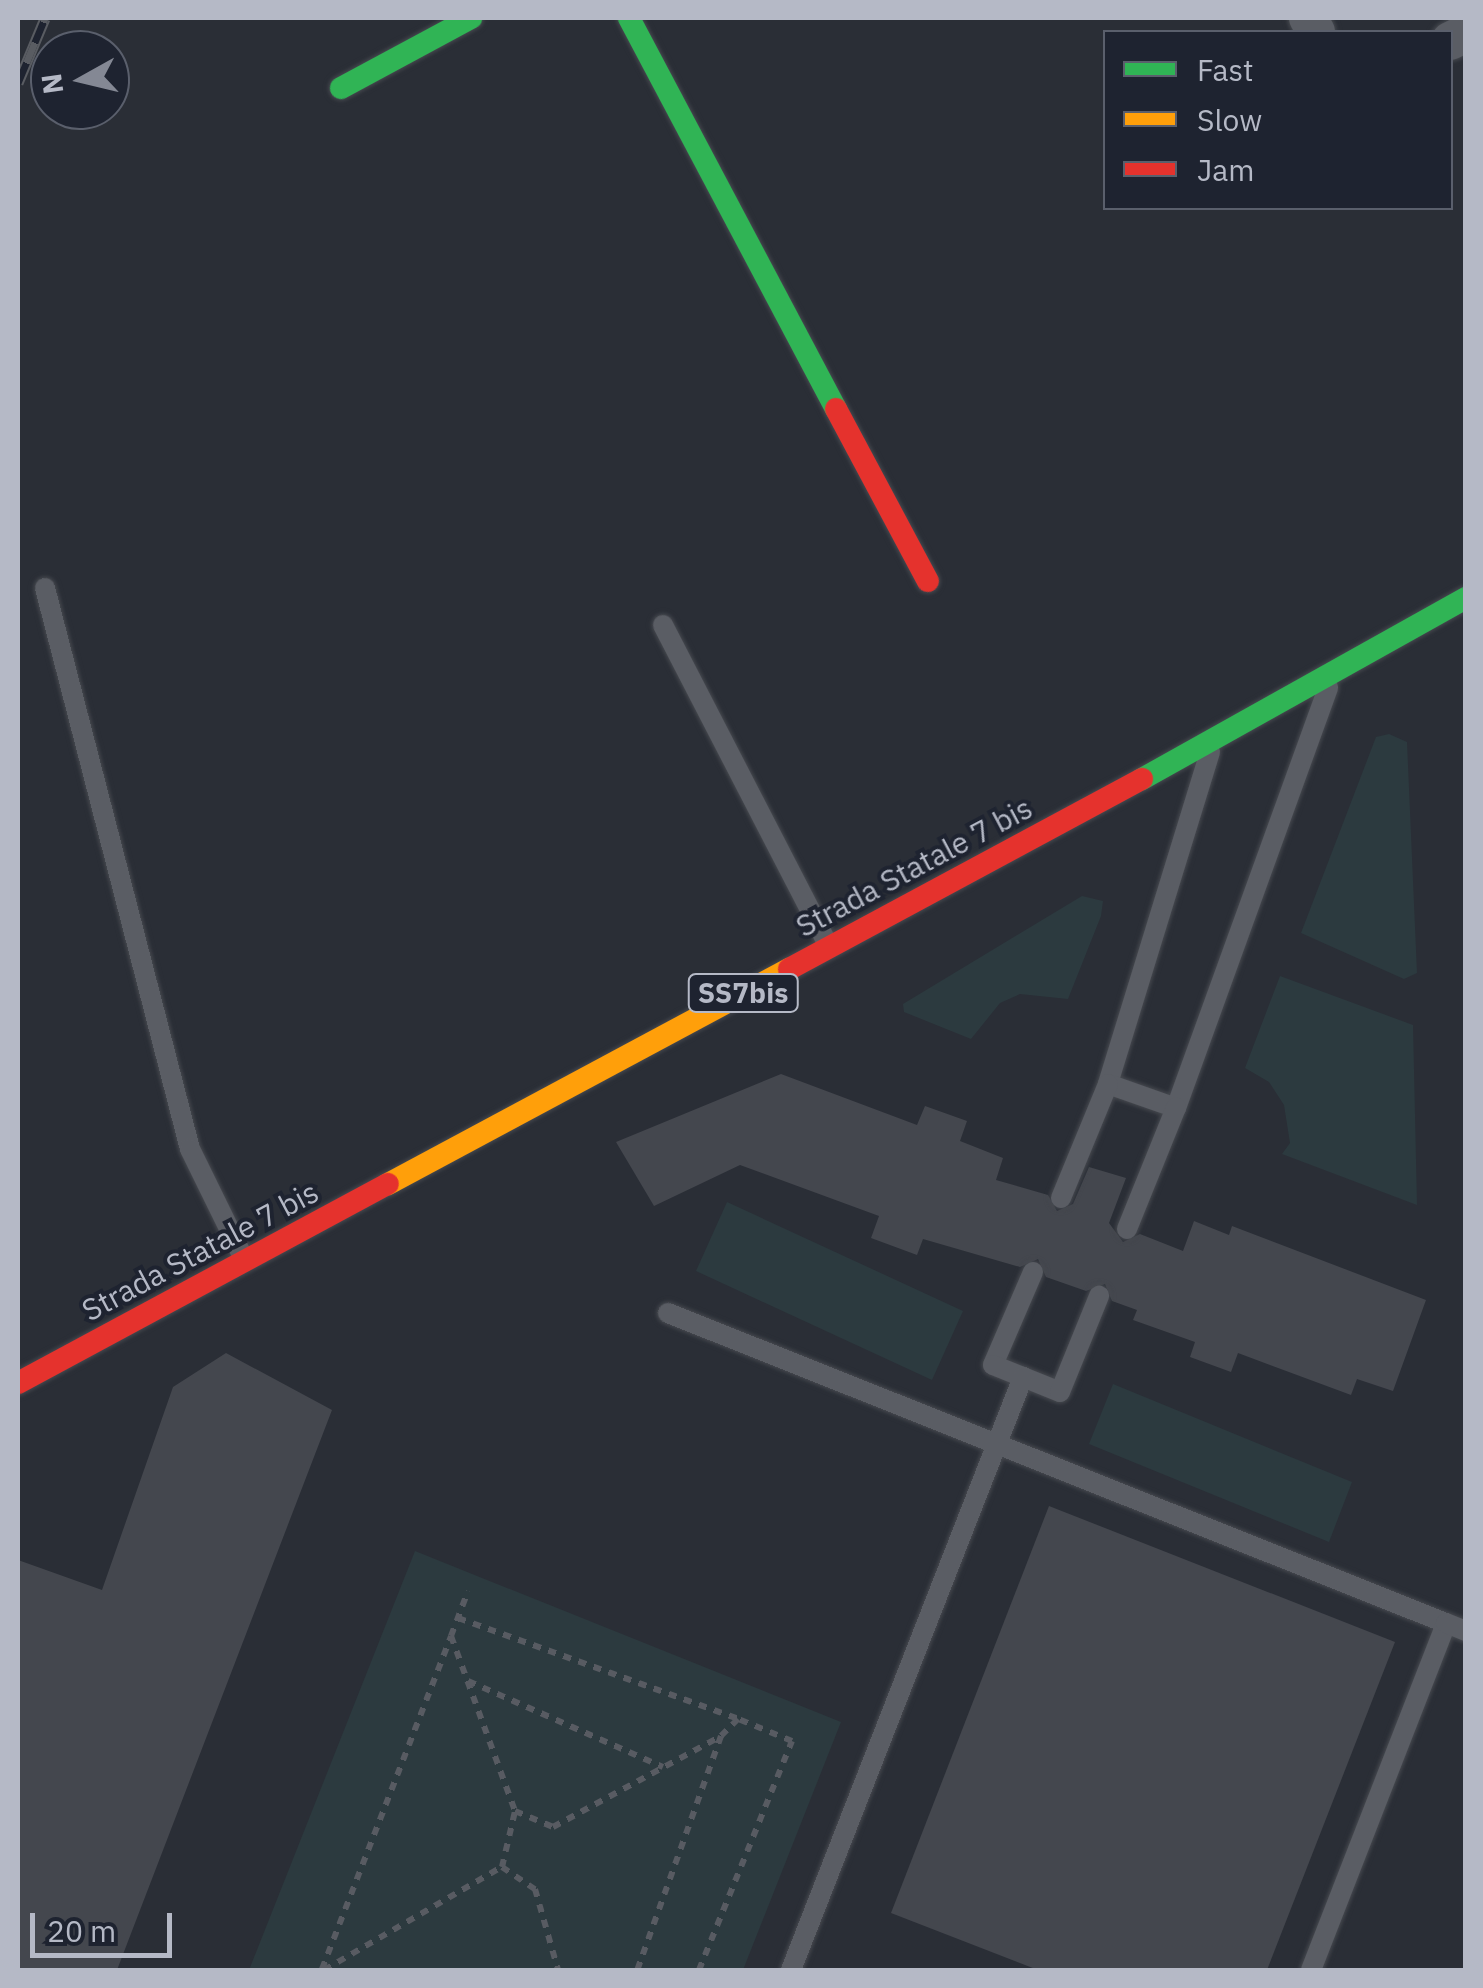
<!DOCTYPE html>
<style>
body{margin:0}
#map{position:relative;width:1483px;height:1988px;overflow:hidden;background:#2a2e36;font-family:"IBM Plex Sans",sans-serif}
div>[style]{position:absolute}
.green>*{inset:0;background:#2c3a3f}
.building>*{inset:0;background:#44474e}
.path>*{height:6px;margin-top:-3px;transform-origin:0;background:repeating-linear-gradient(90deg,#585b62 0 8px,transparent 0 16px)}
.roads{filter:drop-shadow(0 0 2px #46494f) drop-shadow(0 0 2px #46494f)}
.lane>*{height:20px;margin:-10px;padding:0 10px;transform-origin:10px;border-radius:10px;background:#5a5d64}
.street>*{height:38px;margin:-19px;padding:0 19px;transform-origin:19px;border-radius:19px;background:#5a5d64}
.fast>*{height:22px;margin:-11px;padding:0 11px;transform-origin:11px;border-radius:11px;background:#30b455}
.slow>*{height:22px;margin:-11px;padding:0 11px;transform-origin:11px;border-radius:11px;background:#ff9f0a}
.jam>*{height:22px;margin:-11px;padding:0 11px;transform-origin:11px;border-radius:11px;background:#e5322d}
.rail>*{height:11px;margin-top:-5.5px;transform-origin:0;background:repeating-linear-gradient(90deg,#1e2330 0 22px,#595c62 0 44px);box-sizing:border-box;border-block:2px solid #595c62}
span{translate:-50% -50%;white-space:nowrap;text-align:center;line-height:1.15;-webkit-text-stroke:8px #1e2330;paint-order:stroke}
.shield-label span{padding:2px 8px;background:#1e2330;border:2px solid;border-radius:8px;-webkit-text-stroke-width:0}
.shield-label{font-size:28px;color:#b5b9c6;font-weight:700}
.street-label{font-size:30px;color:#b5b9c6}
.frame{position:absolute;inset:0;border:20px solid #b5b9c6;pointer-events:none}
.legend{position:absolute;left:1103px;top:30px;width:350px;height:180px;box-sizing:border-box;background:#1e2330;border:2px solid #5a5f6c;margin:0;padding:12px 18px;list-style:none;font-size:30px;color:#b5b9c6}
.legend li{display:flex;align-items:center;gap:20px;height:50px}
.legend b{width:50px;border:2px solid #5a5f6c}
.north{position:absolute;left:30px;top:30px;width:100px;height:100px;box-sizing:border-box;background:#1e2330;border:2px solid #5a5f6c;border-radius:50%;rotate:262deg;font-size:28px;font-weight:700;line-height:40px;text-align:center;color:#b5b9c6}
.north::after{content:'';display:block;margin:auto;width:35px;height:45px;background:#848894;clip-path:polygon(50% 0,100% 100%,50% 72%,0 100%)}
.scale{position:absolute;left:30px;top:1913px;width:142px;height:45px;box-sizing:border-box;border:5px solid #b5b9c6;border-top:0;padding-left:12px;font-size:30px;line-height:35px;white-space:nowrap;color:#b5b9c6;-webkit-text-stroke:8px #1e2330;paint-order:stroke}
</style>
<div id="map">
<div class="green">
<div style="clip-path:polygon(1389px 734px,1407px 742px,1417px 973px,1404px 979px,1301px 933px,1376px 737px)"></div>
<div style="clip-path:polygon(1082px 896px,1103px 901px,1101px 916px,1068px 999px,1020px 994px,1000px 1003px,971px 1039px,904px 1012px,903px 1004px)"></div>
<div style="clip-path:polygon(1280px 976px,1413px 1025px,1417px 1205px,1282px 1154px,1290px 1143px,1284px 1105px,1269px 1082px,1245px 1068px)"></div>
<div style="clip-path:polygon(727px 1202px,963px 1311px,932px 1380px,696px 1271px)"></div>
<div style="clip-path:polygon(1113px 1384px,1352px 1482px,1329px 1542px,1089px 1444px)"></div>
<div style="clip-path:polygon(415px 1551px,841px 1722px,743px 1970px,249px 1970px)"></div>
</div>
<div class="building">
<div style="clip-path:polygon(781px 1074px,917px 1125px,925px 1106px,967px 1121px,960px 1141px,1003px 1158px,996px 1180px,1048px 1195px,1057px 1211px,1073px 1204px,1089px 1167px,1126px 1178px,1109px 1223px,1123px 1242px,1140px 1234px,1183px 1251px,1194px 1221px,1229px 1235px,1232px 1226px,1426px 1300px,1393px 1391px,1357px 1379px,1351px 1395px,1238px 1353px,1231px 1372px,1190px 1357px,1195px 1342px,1133px 1320px,1137px 1310px,1112px 1301px,1105px 1284px,1086px 1291px,1046px 1277px,1038px 1259px,1020px 1267px,923px 1239px,917px 1255px,871px 1238px,879px 1216px,740px 1165px,654px 1206px,616px 1142px)"></div>
<div style="clip-path:polygon(226px 1353px,332px 1410px,117px 1970px,18px 1970px,18px 1560px,102px 1590px,173px 1387px)"></div>
<div style="clip-path:polygon(1049px 1506px,1395px 1642px,1267px 1970px,1038px 1970px,891px 1913px)"></div>
</div>
<div class="path">
<div style="left:458px;top:1618px;width:298px;rotate:19.8deg"></div>
<div style="left:738px;top:1719px;width:24px;rotate:135deg"></div>
<div style="left:451px;top:1636px;width:48px;rotate:-69.3deg"></div>
<div style="left:468px;top:1681px;width:213px;rotate:23.8deg"></div>
<div style="left:502px;top:1867px;width:40px;rotate:34deg"></div>
<div style="left:535px;top:1889px;width:84px;rotate:74.1deg"></div>
<div style="left:322px;top:1969px;width:357px;rotate:-68.8deg"></div>
<div style="left:451px;top:1636px;width:186px;rotate:69.9deg"></div>
<div style="left:324px;top:1970px;width:206px;rotate:-30.1deg"></div>
<div style="left:502px;top:1867px;width:57px;rotate:-76.9deg"></div>
<div style="left:515px;top:1811px;width:41px;rotate:22.8deg"></div>
<div style="left:553px;top:1827px;width:191px;rotate:-28.4deg"></div>
<div style="left:721px;top:1736px;width:249px;rotate:109.7deg"></div>
<div style="left:699px;top:1970px;width:247px;rotate:-67.9deg"></div>
<div style="left:792px;top:1741px;width:58px;rotate:-157.8deg"></div>
</div>
<div class="roads">
<div class="lane">
<div style="left:45px;top:588px;width:579px;rotate:75.51deg"></div>
<div style="left:190px;top:1149px;width:123px;rotate:63.9deg"></div>
<div style="left:663px;top:625px;width:360px;rotate:62.7deg"></div>
<div style="left:1210px;top:752px;width:347px;rotate:107.1deg"></div>
<div style="left:1108px;top:1084px;width:72px;rotate:19.4deg"></div>
<div style="left:1176px;top:1108px;width:447px;rotate:-70.1deg"></div>
<div style="left:1061px;top:1198px;width:123px;rotate:-67.6deg"></div>
<div style="left:1127px;top:1229px;width:131px;rotate:-68deg"></div>
<div style="left:1033px;top:1272px;width:101px;rotate:113.3deg"></div>
<div style="left:993px;top:1365px;width:72px;rotate:21.9deg"></div>
<div style="left:1060px;top:1392px;width:104px;rotate:-67.9deg"></div>
<div style="left:668px;top:1313px;width:837px;rotate:21.73deg"></div>
<div style="left:791px;top:1970px;width:637px;rotate:-68.63deg"></div>
<div style="left:1311px;top:1970px;width:372px;rotate:-68.7deg"></div>
<div style="left:1446px;top:1623px;width:22px;rotate:22deg"></div>
</div>
<div class="street">
<div style="left:1308px;top:18px;width:16px;rotate:60deg"></div>
<div style="left:1450px;top:41px;width:18px;rotate:-27deg"></div>
</div>
<div class="fast">
<div style="left:629px;top:18px;width:442px;rotate:62.1deg"></div>
<div style="left:341px;top:88px;width:148px;rotate:-28.3deg"></div>
<div style="left:1142px;top:779px;width:371px;rotate:-29.2deg"></div>
</div>
<div class="slow">
<div style="left:388px;top:1184px;width:455px;rotate:-28.2deg"></div>
</div>
<div class="jam">
<div style="left:836px;top:409px;width:195px;rotate:61.9deg"></div>
<div style="left:789px;top:969px;width:401px;rotate:-28.3deg"></div>
<div style="left:18px;top:1383px;width:420px;rotate:-28.3deg"></div>
</div>
</div>
<div class="rail">
<div style="left:18px;top:83px;width:70px;rotate:-67.4deg"></div>
</div>
<div class="shield-label">
<span style="left:743px;top:993px">SS7bis</span>
</div>
<div class="street-label">
<span style="left:914px;top:867px;rotate:-28deg">Strada Statale 7 bis</span>
<span style="left:200px;top:1251px;rotate:-28deg">Strada Statale 7 bis</span>
</div>
<div class="frame"></div>
<ul class="legend">
<li><b style="height:12px;background:#30b455"></b>Fast</li>
<li><b style="height:12px;background:#ff9f0a"></b>Slow</li>
<li><b style="height:12px;background:#e5322d"></b>Jam</li>
</ul>
<div class="north">N</div>
<div class="scale">20 m</div>
</div>
